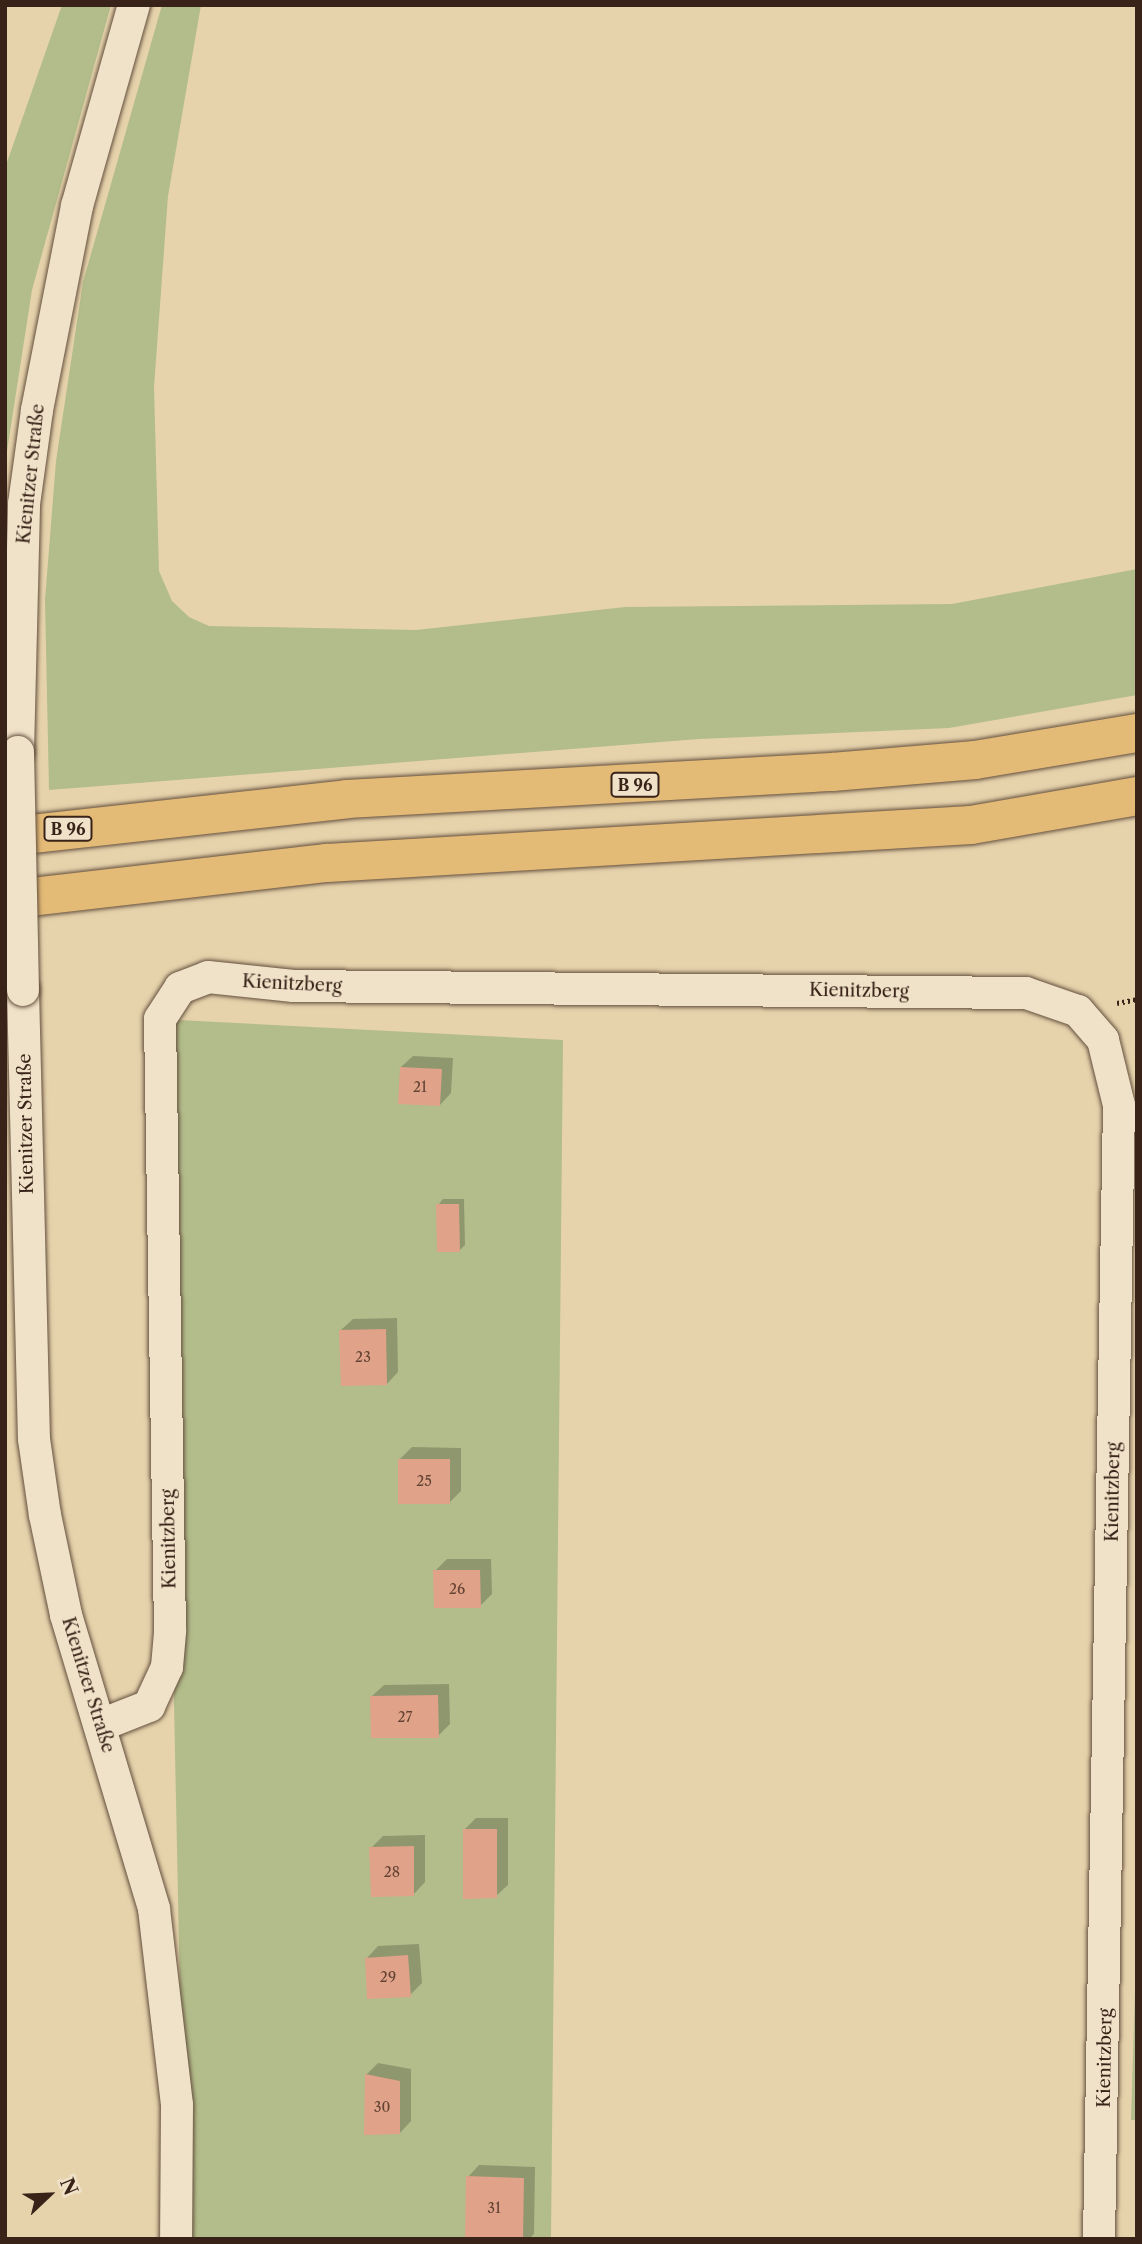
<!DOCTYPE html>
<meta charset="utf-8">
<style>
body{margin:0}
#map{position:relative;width:1142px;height:2244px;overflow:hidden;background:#e6d3ac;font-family:"Libre Caslon Text",serif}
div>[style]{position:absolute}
.green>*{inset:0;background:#b3bd8b}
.shadow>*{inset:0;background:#0003}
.building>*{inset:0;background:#e0a288}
.path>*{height:4.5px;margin-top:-2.25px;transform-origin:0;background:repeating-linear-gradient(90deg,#392318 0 2px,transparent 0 5.5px)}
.roads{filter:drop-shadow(0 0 2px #644f3d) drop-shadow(0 0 2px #644f3d)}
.street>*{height:32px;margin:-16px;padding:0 16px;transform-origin:16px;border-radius:16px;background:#efe2c9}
.highway>*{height:38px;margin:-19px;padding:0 19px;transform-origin:19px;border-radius:19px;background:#e3ba76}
.bridges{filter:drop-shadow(0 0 2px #644f3d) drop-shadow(0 0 2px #644f3d)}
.street-bridge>*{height:32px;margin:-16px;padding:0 16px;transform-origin:16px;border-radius:16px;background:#efe2c9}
span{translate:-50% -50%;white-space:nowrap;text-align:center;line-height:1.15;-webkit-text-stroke:6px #efe2c9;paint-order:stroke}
.number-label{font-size:14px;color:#634334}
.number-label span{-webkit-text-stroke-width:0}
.shield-label span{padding:2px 5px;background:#efe2c9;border:2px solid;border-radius:5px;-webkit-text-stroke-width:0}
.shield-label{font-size:16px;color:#392318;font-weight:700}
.street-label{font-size:18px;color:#392318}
.frame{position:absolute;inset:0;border:7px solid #392318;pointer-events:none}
.north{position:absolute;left:14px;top:2160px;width:70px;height:70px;-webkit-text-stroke:5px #efe2c9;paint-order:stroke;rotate:67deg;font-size:19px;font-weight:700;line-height:28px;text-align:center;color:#392318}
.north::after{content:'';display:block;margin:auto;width:24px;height:32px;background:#392318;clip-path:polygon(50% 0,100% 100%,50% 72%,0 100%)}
</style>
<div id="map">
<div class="green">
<div style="clip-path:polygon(62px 5px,111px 5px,32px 290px,5px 464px,5px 168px)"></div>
<div style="clip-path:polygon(162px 5px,201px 5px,168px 196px,154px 387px,159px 571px,172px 601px,189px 617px,209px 626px,416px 630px,625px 607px,952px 604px,1137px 569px,1137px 695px,949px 728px,699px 739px,49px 790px,45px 600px,56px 461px,83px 282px)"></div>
<div style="clip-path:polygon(160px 1019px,563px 1040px,551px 2239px,185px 2239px)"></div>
<div style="clip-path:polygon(1137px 1924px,1137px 2120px,1131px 2120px)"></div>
</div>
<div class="shadow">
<div style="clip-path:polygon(413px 1056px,453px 1058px,451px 1093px,440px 1105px,401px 1067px)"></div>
<div style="clip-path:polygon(443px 1199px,464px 1199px,465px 1245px,459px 1251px,438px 1205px)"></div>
<div style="clip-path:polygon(397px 1318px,398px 1372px,387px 1384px,341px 1330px,353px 1319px)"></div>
<div style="clip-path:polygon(412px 1447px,461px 1448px,461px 1491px,449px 1503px,400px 1459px)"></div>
<div style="clip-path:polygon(447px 1559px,491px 1559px,492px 1594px,480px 1606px,435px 1571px)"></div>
<div style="clip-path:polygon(449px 1684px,450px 1724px,438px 1736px,372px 1696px,384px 1685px)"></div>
<div style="clip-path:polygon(476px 1818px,508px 1818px,508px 1885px,496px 1896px,464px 1830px)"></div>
<div style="clip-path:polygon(425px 1835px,425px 1882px,414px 1894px,371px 1848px,383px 1836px)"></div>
<div style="clip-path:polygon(419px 1944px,422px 1983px,410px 1995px,367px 1958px,378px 1946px)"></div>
<div style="clip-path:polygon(378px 2063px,411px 2069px,411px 2121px,400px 2133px,366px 2075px)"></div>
<div style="clip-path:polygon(479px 2165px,535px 2167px,534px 2234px,529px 2239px,467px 2239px,468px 2177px)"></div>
</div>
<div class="building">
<div style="clip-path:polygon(400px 1067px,442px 1069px,440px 1106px,398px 1104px)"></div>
<div style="clip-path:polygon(436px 1204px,459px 1204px,460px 1252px,437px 1252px)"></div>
<div style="clip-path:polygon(386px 1329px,387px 1385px,341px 1386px,339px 1330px)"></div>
<div style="clip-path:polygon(398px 1459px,450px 1459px,450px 1504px,398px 1504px)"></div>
<div style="clip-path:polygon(433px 1570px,480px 1570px,481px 1608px,434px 1608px)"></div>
<div style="clip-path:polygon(438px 1695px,439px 1738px,371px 1738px,370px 1696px)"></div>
<div style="clip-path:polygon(463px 1829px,497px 1829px,497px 1898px,463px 1899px)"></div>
<div style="clip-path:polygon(414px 1846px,414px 1896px,371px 1897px,369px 1847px)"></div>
<div style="clip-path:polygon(408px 1955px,411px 1997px,367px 1999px,365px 1958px)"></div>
<div style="clip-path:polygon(365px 2074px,400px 2081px,400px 2134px,364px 2135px)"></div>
<div style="clip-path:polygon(466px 2176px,524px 2178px,523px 2239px,465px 2239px)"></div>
</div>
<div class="path">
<div style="left:1117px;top:1003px;width:20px;rotate:-11deg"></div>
</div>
<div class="roads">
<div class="street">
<div style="left:18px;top:752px;width:248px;rotate:-88.6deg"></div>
<div style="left:24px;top:504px;width:95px;rotate:-82.1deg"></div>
<div style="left:37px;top:410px;width:208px;rotate:-78.9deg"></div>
<div style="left:77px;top:206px;width:209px;rotate:-74.2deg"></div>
<div style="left:23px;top:990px;width:449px;rotate:88.6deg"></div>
<div style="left:34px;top:1439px;width:77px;rotate:81.8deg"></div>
<div style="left:45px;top:1515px;width:102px;rotate:78.1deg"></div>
<div style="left:66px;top:1615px;width:307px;rotate:73.3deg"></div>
<div style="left:154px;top:1909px;width:197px;rotate:83.3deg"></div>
<div style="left:177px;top:2105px;width:134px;rotate:90.4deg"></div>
<div style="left:101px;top:1725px;width:52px;rotate:-21.6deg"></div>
<div style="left:149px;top:1706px;width:43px;rotate:-65.2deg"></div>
<div style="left:167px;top:1667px;width:37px;rotate:-85deg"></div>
<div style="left:170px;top:1630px;width:611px;rotate:-90.94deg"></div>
<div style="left:160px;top:1019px;width:37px;rotate:-57deg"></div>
<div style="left:180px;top:988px;width:30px;rotate:-21deg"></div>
<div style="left:208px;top:977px;width:86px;rotate:6deg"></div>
<div style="left:294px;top:986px;width:732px;rotate:0.55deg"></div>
<div style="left:1026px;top:993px;width:55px;rotate:19.1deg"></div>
<div style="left:1078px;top:1011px;width:38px;rotate:49deg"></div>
<div style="left:1103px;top:1040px;width:67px;rotate:76.2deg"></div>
<div style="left:1119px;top:1105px;width:1134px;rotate:91.01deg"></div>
</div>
<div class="highway">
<div style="left:5px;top:837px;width:344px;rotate:-6.3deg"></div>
<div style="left:347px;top:799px;width:486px;rotate:-3.2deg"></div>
<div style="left:832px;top:772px;width:144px;rotate:-4.8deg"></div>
<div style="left:975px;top:760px;width:164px;rotate:-9.5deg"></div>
<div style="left:5px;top:900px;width:324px;rotate:-6.6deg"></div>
<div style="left:327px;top:863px;width:645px;rotate:-3.38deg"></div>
<div style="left:971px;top:825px;width:169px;rotate:-9.9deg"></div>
</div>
</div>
<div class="bridges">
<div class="street-bridge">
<div style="left:18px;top:752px;width:238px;rotate:88.8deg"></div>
</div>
</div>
<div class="number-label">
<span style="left:420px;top:1087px">21</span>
<span style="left:363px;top:1357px">23</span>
<span style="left:424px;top:1481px">25</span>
<span style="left:457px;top:1589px">26</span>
<span style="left:405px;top:1717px">27</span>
<span style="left:392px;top:1872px">28</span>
<span style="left:388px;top:1977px">29</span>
<span style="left:382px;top:2107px">30</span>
<span style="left:494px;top:2208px">31</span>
</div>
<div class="shield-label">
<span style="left:635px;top:785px">B 96</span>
<span style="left:68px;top:829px">B 96</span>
</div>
<div class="street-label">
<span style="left:31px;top:474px;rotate:-84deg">Kienitzer Straße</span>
<span style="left:292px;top:984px;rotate:3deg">Kienitzberg</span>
<span style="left:859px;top:991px;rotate:1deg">Kienitzberg</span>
<span style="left:26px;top:1124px;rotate:-91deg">Kienitzer Straße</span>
<span style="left:1113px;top:1492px;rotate:-89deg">Kienitzberg</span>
<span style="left:169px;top:1539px;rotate:-91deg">Kienitzberg</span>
<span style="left:88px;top:1685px;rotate:73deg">Kienitzer Straße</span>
<span style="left:1105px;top:2058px;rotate:-89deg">Kienitzberg</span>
</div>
<div class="frame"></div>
<div class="north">N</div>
</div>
